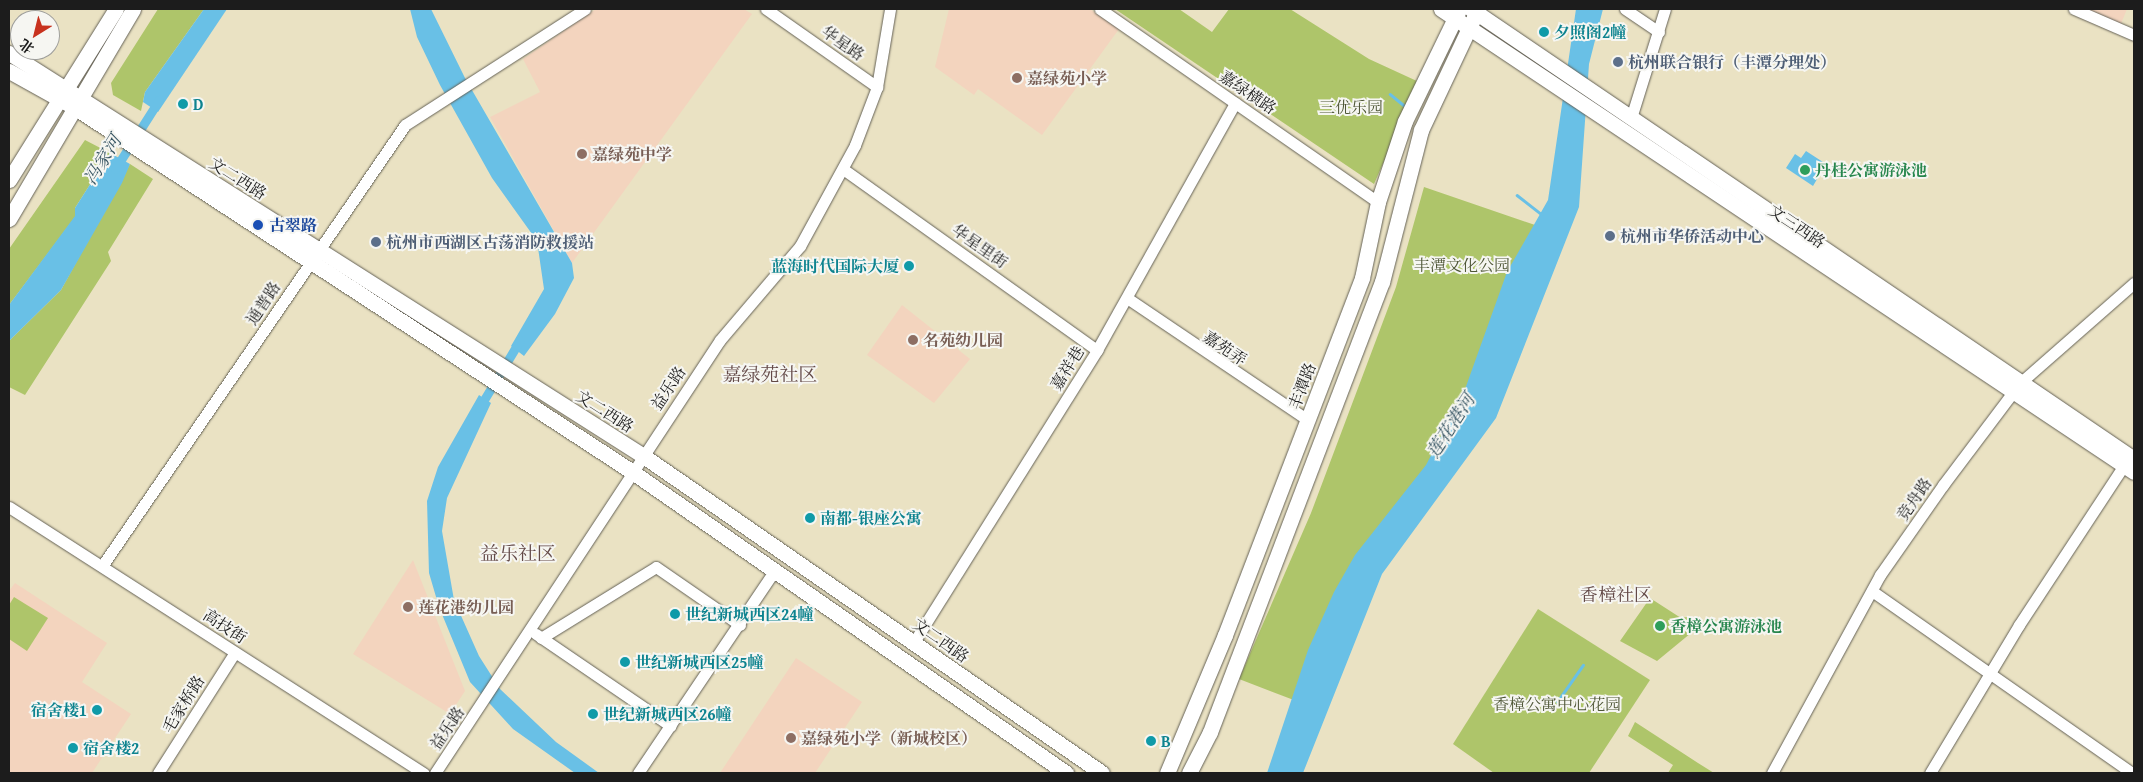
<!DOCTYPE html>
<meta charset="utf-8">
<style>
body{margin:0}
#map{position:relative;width:2143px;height:782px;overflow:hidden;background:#eae2c3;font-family:"Gentium Book Plus","Noto Serif SC",serif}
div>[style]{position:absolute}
.built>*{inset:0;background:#f3d4be}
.green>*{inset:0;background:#aec56a}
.water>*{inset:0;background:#69c0e6}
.stream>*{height:2.5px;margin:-1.25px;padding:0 1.25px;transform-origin:1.25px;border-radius:1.25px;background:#69c0e6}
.canal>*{height:9px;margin:-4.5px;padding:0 4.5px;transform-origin:4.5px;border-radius:4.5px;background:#69c0e6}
.roads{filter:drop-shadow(0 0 1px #646156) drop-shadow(0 0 1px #646156)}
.minor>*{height:11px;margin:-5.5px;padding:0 5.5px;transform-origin:5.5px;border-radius:5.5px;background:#fff}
.major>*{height:15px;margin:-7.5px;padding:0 7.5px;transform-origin:7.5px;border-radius:7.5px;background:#fff}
.dots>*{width:14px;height:14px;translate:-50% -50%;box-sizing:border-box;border:2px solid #f6f6f2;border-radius:50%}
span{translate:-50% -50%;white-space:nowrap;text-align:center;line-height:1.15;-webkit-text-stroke:4px #f6f6f2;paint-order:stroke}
.culture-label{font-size:16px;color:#0d838f;font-weight:700}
.left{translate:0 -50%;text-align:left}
.right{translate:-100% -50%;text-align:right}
.street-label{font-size:16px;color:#1c1c1c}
.service-label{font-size:16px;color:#4e5e75;font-weight:700}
.education-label{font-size:16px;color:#785e54;font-weight:700}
.park-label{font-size:16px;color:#4f5737}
.leisure-label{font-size:16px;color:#27864d;font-weight:700}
.transit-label{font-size:16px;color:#164399;font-weight:700}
.water-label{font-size:18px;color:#375563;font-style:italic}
.neighbourhood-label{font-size:18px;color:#634947}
.quarter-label{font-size:19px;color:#634947}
.frame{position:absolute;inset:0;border:10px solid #1c1c1c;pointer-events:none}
.north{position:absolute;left:10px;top:10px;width:50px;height:50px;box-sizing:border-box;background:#f6f6f2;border:1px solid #9f9f9c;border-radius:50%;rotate:216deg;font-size:14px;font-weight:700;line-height:20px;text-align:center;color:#1c1c1c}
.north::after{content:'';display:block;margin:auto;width:18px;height:22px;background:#c8321e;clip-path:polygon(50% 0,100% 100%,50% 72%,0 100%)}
</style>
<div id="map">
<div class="built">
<div style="clip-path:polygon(596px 9px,744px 9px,752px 14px,572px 263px,490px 117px,540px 92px,523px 59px)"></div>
<div style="clip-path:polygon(949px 9px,1090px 9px,1119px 29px,1042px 135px,978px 89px,974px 95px,935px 67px)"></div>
<div style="clip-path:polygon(2069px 9px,2127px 9px,2118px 31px)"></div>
<div style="clip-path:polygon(902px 305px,970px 359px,934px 403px,867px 355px)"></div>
<div style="clip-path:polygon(413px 560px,465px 691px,450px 714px,353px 654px)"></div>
<div style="clip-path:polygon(15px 583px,107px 643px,82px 682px,131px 714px,92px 773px,9px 773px,9px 591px)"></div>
<div style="clip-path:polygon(796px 658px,862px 702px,815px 773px,720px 773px)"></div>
</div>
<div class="green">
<div style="clip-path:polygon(158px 9px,204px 9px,145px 92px,141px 111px,113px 95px,111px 83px)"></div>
<div style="clip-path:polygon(1115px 9px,1179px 9px,1212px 32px,1229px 9px,1290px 9px,1369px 59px,1419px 82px,1374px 184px)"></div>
<div style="clip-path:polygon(85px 140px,110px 153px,75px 208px,76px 216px,9px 305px,9px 249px)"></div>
<div style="clip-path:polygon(130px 164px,153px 179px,108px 252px,111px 261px,25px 395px,9px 387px,9px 341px,61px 290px)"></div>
<div style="clip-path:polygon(1424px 187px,1538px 226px,1467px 408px,1299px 702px,1239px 679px,1311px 513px,1396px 287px)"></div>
<div style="clip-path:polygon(14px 597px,48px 618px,27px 651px,9px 639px,9px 605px)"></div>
<div style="clip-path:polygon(1650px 598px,1681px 618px,1687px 617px,1691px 633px,1657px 661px,1620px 641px)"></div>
<div style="clip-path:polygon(1538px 609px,1650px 680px,1589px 773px,1494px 773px,1453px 744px)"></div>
<div style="clip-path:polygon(1635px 722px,1698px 763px,1714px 773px,1668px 773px,1673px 765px,1628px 736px)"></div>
</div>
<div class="water">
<div style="clip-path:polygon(204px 9px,227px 9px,158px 112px,143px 102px,145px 92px)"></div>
<div style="clip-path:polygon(410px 9px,431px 9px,465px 78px,572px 263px,574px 278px,555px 314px,524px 356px,511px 346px,544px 289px,537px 241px,492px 178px,440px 85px,417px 37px)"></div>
<div style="clip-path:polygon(1576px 9px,1603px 9px,1589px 64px,1579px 207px,1496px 418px,1382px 574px,1303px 773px,1267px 773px,1308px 650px,1334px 592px,1355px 555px,1426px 465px,1464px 392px,1507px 272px,1548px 200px)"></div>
<div style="clip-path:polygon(1806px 151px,1826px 164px,1813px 186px,1786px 168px,1795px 154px,1801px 158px)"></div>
<div style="clip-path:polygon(110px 153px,130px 164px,122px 183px,61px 290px,9px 341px,9px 305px,75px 216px,75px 208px)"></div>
<div style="clip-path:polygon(479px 395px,491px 403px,447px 498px,442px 531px,454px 600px,479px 656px,500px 689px,556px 742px,599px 773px,575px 773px,513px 729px,470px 682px,439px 607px,429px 573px,427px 501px,438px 467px)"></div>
</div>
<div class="stream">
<div style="left:1390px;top:94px;width:19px;rotate:39deg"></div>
<div style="left:1517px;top:195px;width:31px;rotate:38deg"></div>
<div style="left:1557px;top:702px;width:45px;rotate:-54.9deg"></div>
</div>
<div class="canal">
<div style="left:115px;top:169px;width:82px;rotate:-57.5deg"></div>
<div style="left:479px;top:408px;width:79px;rotate:-58.9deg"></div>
</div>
<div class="roads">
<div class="minor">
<div style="left:766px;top:9px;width:136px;rotate:35.1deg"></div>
<div style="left:1100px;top:9px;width:338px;rotate:34.8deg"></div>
<div style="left:1625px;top:9px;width:41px;rotate:34.1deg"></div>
<div style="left:2074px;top:9px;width:65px;rotate:23.4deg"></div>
<div style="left:1631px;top:118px;width:114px;rotate:-72.7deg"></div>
<div style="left:843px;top:169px;width:312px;rotate:35.5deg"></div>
<div style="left:1127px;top:298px;width:218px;rotate:34deg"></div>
<div style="left:9px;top:507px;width:493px;rotate:32.7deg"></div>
<div style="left:102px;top:566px;width:535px;rotate:-55.51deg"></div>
<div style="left:405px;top:125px;width:214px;rotate:-32.8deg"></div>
<div style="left:1872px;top:591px;width:317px;rotate:35deg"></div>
<div style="left:536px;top:634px;width:163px;rotate:34.3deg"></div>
<div style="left:541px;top:638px;width:135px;rotate:-31.7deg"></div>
<div style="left:656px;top:567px;width:102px;rotate:34.6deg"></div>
<div style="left:914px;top:642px;width:345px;rotate:-57.9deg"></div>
<div style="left:1097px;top:350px;width:283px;rotate:-60.8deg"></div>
<div style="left:158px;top:773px;width:143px;rotate:-57.5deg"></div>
<div style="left:435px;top:773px;width:518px;rotate:-56.65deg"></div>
<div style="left:720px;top:340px;width:123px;rotate:-49.6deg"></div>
<div style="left:800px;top:246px;width:115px;rotate:-61.4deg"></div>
<div style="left:855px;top:145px;width:62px;rotate:-69.2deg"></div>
<div style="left:877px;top:87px;width:79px;rotate:-80.5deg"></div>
<div style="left:638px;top:773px;width:245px;rotate:-56deg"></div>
<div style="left:1772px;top:773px;width:226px;rotate:-61.4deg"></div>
<div style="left:1880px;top:575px;width:110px;rotate:-55deg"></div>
<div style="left:1943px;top:485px;width:128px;rotate:-53deg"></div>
<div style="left:2020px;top:383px;width:152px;rotate:-41.3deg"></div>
<div style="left:1930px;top:773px;width:173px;rotate:-59deg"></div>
<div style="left:2019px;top:625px;width:191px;rotate:-56.7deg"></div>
</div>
<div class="major">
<div style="left:1441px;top:9px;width:833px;rotate:33.75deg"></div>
<div style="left:1471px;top:9px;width:801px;rotate:34.17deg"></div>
<div style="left:9px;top:53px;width:750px;rotate:32.42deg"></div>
<div style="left:642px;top:455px;width:559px;rotate:34.66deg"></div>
<div style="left:9px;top:71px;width:74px;rotate:29deg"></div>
<div style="left:74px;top:107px;width:665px;rotate:33.16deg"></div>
<div style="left:631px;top:471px;width:530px;rotate:34.77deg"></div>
<div style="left:9px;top:180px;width:202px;rotate:-58deg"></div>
<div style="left:9px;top:219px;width:244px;rotate:-59.4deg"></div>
<div style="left:1167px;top:773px;width:150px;rotate:-67.2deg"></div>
<div style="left:1225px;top:635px;width:382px;rotate:-69deg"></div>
<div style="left:1362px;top:278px;width:78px;rotate:-78.1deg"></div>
<div style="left:1378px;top:202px;width:85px;rotate:-71.6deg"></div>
<div style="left:1405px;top:121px;width:123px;rotate:-64.1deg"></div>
<div style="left:1189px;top:773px;width:46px;rotate:-62.9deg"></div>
<div style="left:1210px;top:732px;width:482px;rotate:-69.1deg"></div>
<div style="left:1382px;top:282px;width:157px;rotate:-75.6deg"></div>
<div style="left:1421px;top:130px;width:134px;rotate:-64.8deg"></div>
</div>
</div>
<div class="dots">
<div style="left:1544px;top:32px;background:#0f9aa8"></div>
<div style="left:1618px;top:62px;background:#5c6f8a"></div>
<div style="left:1017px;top:78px;background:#8d6e63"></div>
<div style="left:183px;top:104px;background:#0f9aa8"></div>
<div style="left:582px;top:154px;background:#8d6e63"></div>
<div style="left:1805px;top:170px;background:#2e9e5b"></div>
<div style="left:258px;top:225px;background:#1a4fb4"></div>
<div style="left:1610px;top:236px;background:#5c6f8a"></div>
<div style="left:376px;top:242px;background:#5c6f8a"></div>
<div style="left:909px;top:266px;background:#0f9aa8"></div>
<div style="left:913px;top:340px;background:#8d6e63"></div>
<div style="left:810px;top:518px;background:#0f9aa8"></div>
<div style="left:408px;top:607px;background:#8d6e63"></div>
<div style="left:675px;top:614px;background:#0f9aa8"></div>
<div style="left:1660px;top:626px;background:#2e9e5b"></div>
<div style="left:625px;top:662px;background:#0f9aa8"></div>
<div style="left:97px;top:710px;background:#0f9aa8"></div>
<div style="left:593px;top:714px;background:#0f9aa8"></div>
<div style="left:791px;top:738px;background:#8d6e63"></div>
<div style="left:1151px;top:741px;background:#0f9aa8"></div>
<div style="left:73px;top:748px;background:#0f9aa8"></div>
</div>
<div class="culture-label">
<span class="left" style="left:1554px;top:32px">夕照阁2幢</span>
<span class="left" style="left:193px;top:104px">D</span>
<span class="right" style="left:899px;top:266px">蓝海时代国际大厦</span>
<span class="left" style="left:820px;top:518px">南都-银座公寓</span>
<span class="left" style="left:685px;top:614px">世纪新城西区24幢</span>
<span class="left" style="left:635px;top:662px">世纪新城西区25幢</span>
<span class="right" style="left:87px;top:710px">宿舍楼1</span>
<span class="left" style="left:603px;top:714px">世纪新城西区26幢</span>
<span class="left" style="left:1161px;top:741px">B</span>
<span class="left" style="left:83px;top:748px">宿舍楼2</span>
</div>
<div class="street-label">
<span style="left:843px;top:43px;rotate:35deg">华星路</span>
<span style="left:1248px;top:92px;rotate:34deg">嘉绿横路</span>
<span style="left:238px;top:178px;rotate:32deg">文二西路</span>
<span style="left:1797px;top:226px;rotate:34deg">文三西路</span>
<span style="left:980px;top:246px;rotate:35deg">华星里街</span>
<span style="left:263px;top:303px;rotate:-56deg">通普路</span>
<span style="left:1225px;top:348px;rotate:34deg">嘉苑弄</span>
<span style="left:1067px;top:368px;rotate:-58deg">嘉祥巷</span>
<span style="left:1302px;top:386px;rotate:-69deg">丰潭路</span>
<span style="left:668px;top:388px;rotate:-56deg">益乐路</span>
<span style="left:605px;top:411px;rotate:32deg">文二西路</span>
<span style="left:1914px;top:499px;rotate:-55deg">竞舟路</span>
<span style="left:225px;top:626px;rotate:33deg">高技街</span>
<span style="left:941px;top:640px;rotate:35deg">文二西路</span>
<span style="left:183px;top:704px;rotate:-58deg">毛家桥路</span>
<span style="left:447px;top:728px;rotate:-56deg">益乐路</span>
</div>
<div class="service-label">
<span class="left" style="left:1628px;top:62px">杭州联合银行（丰潭分理处）</span>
<span class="left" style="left:1620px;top:236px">杭州市华侨活动中心</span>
<span class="left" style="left:386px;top:242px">杭州市西湖区古荡消防救援站</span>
</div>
<div class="education-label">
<span class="left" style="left:1027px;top:78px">嘉绿苑小学</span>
<span class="left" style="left:592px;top:154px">嘉绿苑中学</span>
<span class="left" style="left:923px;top:340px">名苑幼儿园</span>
<span class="left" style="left:418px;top:607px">莲花港幼儿园</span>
<span class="left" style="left:801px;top:738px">嘉绿苑小学（新城校区）</span>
</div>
<div class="park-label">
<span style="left:1351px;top:107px">三优乐园</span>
<span style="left:1462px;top:265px">丰潭文化公园</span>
<span style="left:1557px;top:704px">香樟公寓中心花园</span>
</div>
<div class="leisure-label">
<span class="left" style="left:1815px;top:170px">丹桂公寓游泳池</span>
<span class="left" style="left:1670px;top:626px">香樟公寓游泳池</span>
</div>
<div class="transit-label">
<span class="left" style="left:269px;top:225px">古翠路</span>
</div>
<div class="water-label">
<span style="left:103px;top:160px;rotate:-58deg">冯家河</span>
<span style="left:1451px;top:426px;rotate:-57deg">莲花港河</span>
</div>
<div class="neighbourhood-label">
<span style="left:1616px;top:595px">香樟社区</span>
</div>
<div class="quarter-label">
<span style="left:770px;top:375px">嘉绿苑社区</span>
<span style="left:518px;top:554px">益乐社区</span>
</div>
<div class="frame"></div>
<div class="north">北</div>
</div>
